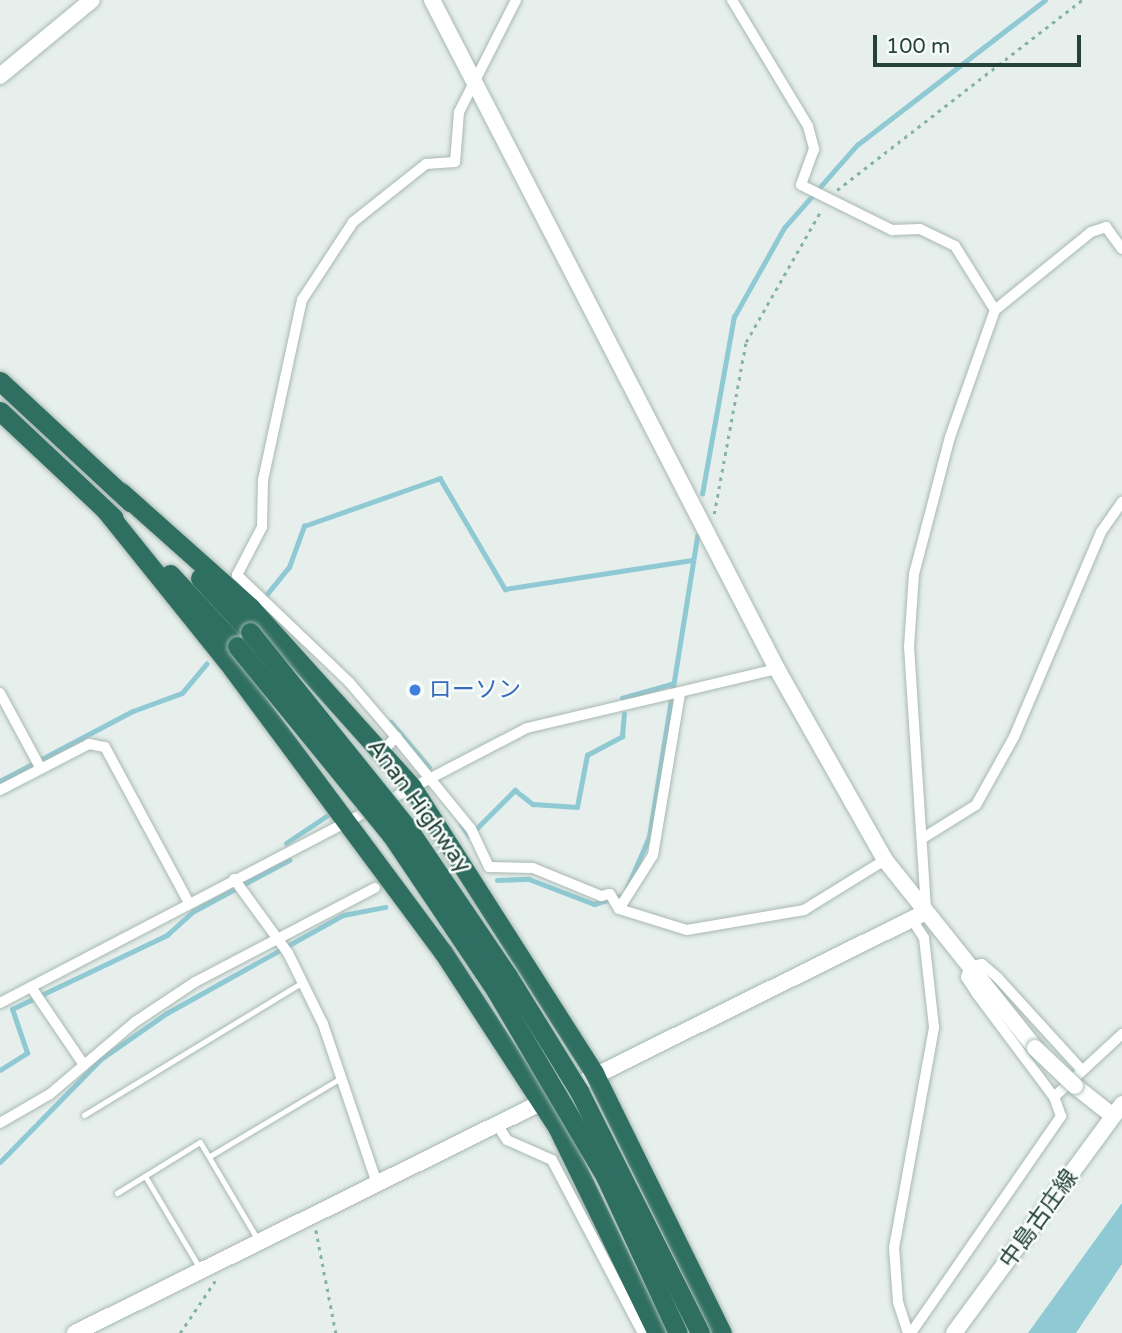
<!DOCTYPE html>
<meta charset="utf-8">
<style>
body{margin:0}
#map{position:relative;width:1122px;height:1333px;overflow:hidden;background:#e6efeb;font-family:"Varela Round","Noto Sans JP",sans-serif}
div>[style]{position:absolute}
.water>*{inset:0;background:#8ec9d4}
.stream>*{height:4.5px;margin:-2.25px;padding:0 2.25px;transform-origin:2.25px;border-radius:2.25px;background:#8ec9d4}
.path>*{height:2.5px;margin-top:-1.25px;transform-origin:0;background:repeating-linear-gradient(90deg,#86b3a5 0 3.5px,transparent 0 8.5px)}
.roads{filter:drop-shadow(0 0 2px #a8b8b2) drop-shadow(0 0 2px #a8b8b2)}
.lane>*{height:5px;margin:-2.5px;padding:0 2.5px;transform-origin:2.5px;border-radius:2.5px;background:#fff}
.street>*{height:10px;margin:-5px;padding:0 5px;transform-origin:5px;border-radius:5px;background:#fff}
.secondary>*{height:16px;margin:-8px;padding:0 8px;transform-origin:8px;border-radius:8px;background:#fff}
.highway>*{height:19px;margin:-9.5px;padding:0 9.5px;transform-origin:9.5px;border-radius:9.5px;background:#2f6f62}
.bridges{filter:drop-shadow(0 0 2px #a4bbb3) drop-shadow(0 0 2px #a4bbb3)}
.secondary-bridge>*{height:16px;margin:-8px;padding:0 8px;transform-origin:8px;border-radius:8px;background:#fff}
.highway-bridge>*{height:19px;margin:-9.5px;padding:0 9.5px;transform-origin:9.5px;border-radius:9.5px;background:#2f6f62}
.dots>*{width:19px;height:19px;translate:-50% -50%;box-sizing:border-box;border:4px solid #f7fbf9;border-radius:50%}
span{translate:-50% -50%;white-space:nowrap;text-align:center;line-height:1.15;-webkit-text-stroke:5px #f7fbf9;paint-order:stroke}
.shop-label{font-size:23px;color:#366cbe}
.left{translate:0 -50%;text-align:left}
.street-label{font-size:23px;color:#24423a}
.scale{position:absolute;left:873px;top:35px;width:208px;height:32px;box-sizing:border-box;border:4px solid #24423a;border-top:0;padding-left:9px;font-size:21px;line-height:24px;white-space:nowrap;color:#24423a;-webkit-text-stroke:5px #f7fbf9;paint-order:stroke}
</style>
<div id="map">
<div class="water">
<div style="clip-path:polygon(1122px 1203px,1122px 1264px,1076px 1333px,1028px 1333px)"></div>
</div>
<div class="stream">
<div style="left:702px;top:494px;width:180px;rotate:-79.8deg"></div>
<div style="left:734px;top:317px;width:102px;rotate:-60.7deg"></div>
<div style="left:784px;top:228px;width:111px;rotate:-48.7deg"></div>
<div style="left:857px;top:145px;width:237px;rotate:-37.6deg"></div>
<div style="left:267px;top:594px;width:35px;rotate:-51deg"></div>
<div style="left:289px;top:567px;width:44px;rotate:-69.9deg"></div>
<div style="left:304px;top:526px;width:144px;rotate:-19.4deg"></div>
<div style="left:440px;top:478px;width:129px;rotate:59.6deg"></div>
<div style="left:505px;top:589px;width:189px;rotate:-8.8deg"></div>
<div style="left:622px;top:698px;width:51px;rotate:-15.9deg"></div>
<div style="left:391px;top:722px;width:59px;rotate:49.8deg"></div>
<div style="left:0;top:781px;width:150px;rotate:-27.8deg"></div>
<div style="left:133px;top:711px;width:52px;rotate:-20.2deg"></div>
<div style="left:182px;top:693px;width:38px;rotate:-50deg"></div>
<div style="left:461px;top:824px;width:14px;rotate:56deg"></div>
<div style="left:469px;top:836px;width:65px;rotate:-45deg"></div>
<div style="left:515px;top:790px;width:23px;rotate:38deg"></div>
<div style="left:533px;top:804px;width:44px;rotate:3.9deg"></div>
<div style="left:577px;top:807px;width:53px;rotate:-79.1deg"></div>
<div style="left:587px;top:755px;width:40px;rotate:-28deg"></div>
<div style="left:622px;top:736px;width:22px;rotate:-85deg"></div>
<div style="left:286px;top:843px;width:54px;rotate:-33.7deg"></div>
<div style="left:497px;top:880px;width:32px;rotate:-2deg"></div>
<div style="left:529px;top:879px;width:70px;rotate:21deg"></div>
<div style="left:594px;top:904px;width:31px;rotate:-17deg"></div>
<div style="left:624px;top:895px;width:63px;rotate:-66.7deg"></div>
<div style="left:649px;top:837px;width:305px;rotate:-80.9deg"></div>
<div style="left:0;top:1070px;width:32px;rotate:-32deg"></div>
<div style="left:27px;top:1053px;width:46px;rotate:-108.8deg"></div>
<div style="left:12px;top:1009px;width:172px;rotate:-25.5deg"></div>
<div style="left:167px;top:935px;width:36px;rotate:-42deg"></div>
<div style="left:194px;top:911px;width:108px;rotate:-28.2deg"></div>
<div style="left:0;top:1162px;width:144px;rotate:-45.6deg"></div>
<div style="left:101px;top:1059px;width:80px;rotate:-34.9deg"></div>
<div style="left:167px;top:1013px;width:201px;rotate:-29.1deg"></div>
<div style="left:343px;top:915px;width:43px;rotate:-10.8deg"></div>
</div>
<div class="path">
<div style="left:837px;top:190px;width:310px;rotate:-37.8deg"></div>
<div style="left:714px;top:514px;width:175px;rotate:-79.5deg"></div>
<div style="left:746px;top:342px;width:153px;rotate:-60.3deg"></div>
<div style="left:316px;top:1230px;width:105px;rotate:79deg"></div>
<div style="left:180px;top:1333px;width:63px;rotate:-56.1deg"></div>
</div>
<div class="roads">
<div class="lane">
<div style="left:84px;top:1115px;width:256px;rotate:-31.3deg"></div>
<div style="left:210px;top:1156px;width:152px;rotate:-30.8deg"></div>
<div style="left:145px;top:1176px;width:106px;rotate:59.3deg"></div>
<div style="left:117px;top:1193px;width:97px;rotate:-31.6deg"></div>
<div style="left:200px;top:1142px;width:114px;rotate:59.4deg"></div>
</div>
<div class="street">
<div style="left:732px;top:0;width:147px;rotate:58.9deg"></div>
<div style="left:808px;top:126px;width:24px;rotate:75deg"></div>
<div style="left:814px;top:149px;width:38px;rotate:110deg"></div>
<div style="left:801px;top:185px;width:102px;rotate:26.3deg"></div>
<div style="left:892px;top:230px;width:28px;rotate:-2deg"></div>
<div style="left:920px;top:229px;width:39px;rotate:26deg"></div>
<div style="left:955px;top:246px;width:75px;rotate:58deg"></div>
<div style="left:0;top:693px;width:86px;rotate:61.7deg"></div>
<div style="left:396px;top:737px;width:119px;rotate:50.8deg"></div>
<div style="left:471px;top:829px;width:42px;rotate:64.7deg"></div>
<div style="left:489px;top:867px;width:44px;rotate:1.3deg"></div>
<div style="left:533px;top:868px;width:74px;rotate:22.4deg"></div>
<div style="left:601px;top:896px;width:9px;rotate:-13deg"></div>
<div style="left:610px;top:894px;width:17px;rotate:59deg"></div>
<div style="left:619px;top:909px;width:64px;rotate:-57.8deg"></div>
<div style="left:653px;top:855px;width:164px;rotate:-80.5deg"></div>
<div style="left:382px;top:752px;width:21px;rotate:-47deg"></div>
<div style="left:396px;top:737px;width:72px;rotate:-130.5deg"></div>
<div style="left:349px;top:682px;width:155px;rotate:-136.3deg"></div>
<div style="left:237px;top:575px;width:54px;rotate:-62.5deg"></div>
<div style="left:262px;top:527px;width:47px;rotate:-88.8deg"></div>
<div style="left:263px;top:480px;width:184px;rotate:-77.8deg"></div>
<div style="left:302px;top:300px;width:93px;rotate:-56.8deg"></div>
<div style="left:353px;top:222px;width:93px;rotate:-38.5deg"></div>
<div style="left:426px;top:164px;width:29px;rotate:-4deg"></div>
<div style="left:455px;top:162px;width:50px;rotate:-85.4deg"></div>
<div style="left:459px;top:112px;width:126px;rotate:-63deg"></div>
<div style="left:0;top:790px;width:100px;rotate:-27.3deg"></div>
<div style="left:89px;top:744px;width:16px;rotate:11deg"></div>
<div style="left:105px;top:747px;width:177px;rotate:61.7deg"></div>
<div style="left:923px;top:838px;width:62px;rotate:-31.9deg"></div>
<div style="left:976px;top:805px;width:78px;rotate:-60.8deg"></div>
<div style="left:1014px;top:737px;width:223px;rotate:-67deg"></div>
<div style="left:1101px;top:532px;width:37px;rotate:-55deg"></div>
<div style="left:234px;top:879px;width:92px;rotate:53.9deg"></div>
<div style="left:288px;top:953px;width:79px;rotate:63.8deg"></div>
<div style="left:323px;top:1024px;width:166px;rotate:71.3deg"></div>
<div style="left:619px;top:909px;width:71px;rotate:17.2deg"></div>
<div style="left:687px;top:930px;width:119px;rotate:-9.7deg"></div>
<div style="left:804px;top:910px;width:95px;rotate:-31.7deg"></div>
<div style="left:926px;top:909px;width:263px;rotate:-93.7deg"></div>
<div style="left:909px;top:647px;width:73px;rotate:-86.1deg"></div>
<div style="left:914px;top:574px;width:142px;rotate:-75.3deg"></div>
<div style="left:950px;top:437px;width:135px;rotate:-70.5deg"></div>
<div style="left:995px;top:310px;width:124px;rotate:-39.1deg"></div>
<div style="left:1091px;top:232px;width:16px;rotate:-18deg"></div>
<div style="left:1106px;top:227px;width:27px;rotate:54deg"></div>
<div style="left:31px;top:987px;width:94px;rotate:55.8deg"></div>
<div style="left:0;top:1003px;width:594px;rotate:-27.56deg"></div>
<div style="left:527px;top:728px;width:257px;rotate:-13.3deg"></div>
<div style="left:1054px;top:1097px;width:129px;rotate:-126.8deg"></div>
<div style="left:977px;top:994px;width:20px;rotate:-123deg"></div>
<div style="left:966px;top:977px;width:12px;rotate:-70deg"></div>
<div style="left:970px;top:966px;width:12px;rotate:-9deg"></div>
<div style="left:982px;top:964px;width:21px;rotate:41deg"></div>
<div style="left:998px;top:978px;width:122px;rotate:47.7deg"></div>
<div style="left:0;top:1123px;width:58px;rotate:-30.1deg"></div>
<div style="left:50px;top:1094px;width:111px;rotate:-40.3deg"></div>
<div style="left:135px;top:1022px;width:72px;rotate:-33.7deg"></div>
<div style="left:195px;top:982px;width:203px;rotate:-27.6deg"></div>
<div style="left:496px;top:1123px;width:20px;rotate:57deg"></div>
<div style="left:507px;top:1140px;width:49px;rotate:24deg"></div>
<div style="left:552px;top:1160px;width:195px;rotate:62.3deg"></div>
<div style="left:908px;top:1333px;width:33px;rotate:-108deg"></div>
<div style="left:898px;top:1302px;width:54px;rotate:-94.2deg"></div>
<div style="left:894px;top:1248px;width:225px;rotate:-79.7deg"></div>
<div style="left:934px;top:1027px;width:90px;rotate:-96.4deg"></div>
<div style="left:924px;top:938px;width:24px;rotate:-123deg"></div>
<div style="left:911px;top:1333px;width:264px;rotate:-55.3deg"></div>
<div style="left:1061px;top:1116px;width:20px;rotate:-110deg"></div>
<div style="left:1054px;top:1097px;width:93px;rotate:-42.8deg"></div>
</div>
<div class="secondary">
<div style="left:432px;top:0;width:753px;rotate:62.72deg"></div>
<div style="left:777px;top:669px;width:219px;rotate:60.5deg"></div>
<div style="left:885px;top:860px;width:241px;rotate:51.4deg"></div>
<div style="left:0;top:76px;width:119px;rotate:-39.6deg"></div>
<div style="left:1075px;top:1086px;width:48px;rotate:38.3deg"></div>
<div style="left:75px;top:1333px;width:949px;rotate:-26.32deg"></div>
<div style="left:954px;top:1333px;width:284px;rotate:-53.7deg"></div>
</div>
<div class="highway">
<div style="left:0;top:381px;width:178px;rotate:42.9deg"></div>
<div style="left:0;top:411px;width:156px;rotate:43.2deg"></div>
<div style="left:121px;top:492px;width:173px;rotate:41.7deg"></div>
<div style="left:250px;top:607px;width:242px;rotate:48deg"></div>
<div style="left:412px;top:787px;width:339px;rotate:57.5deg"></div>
<div style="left:594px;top:1073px;width:290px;rotate:63.8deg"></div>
<div style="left:106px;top:511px;width:191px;rotate:51.2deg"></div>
<div style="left:226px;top:660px;width:364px;rotate:53.4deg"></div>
<div style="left:443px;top:952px;width:209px;rotate:56.9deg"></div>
<div style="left:557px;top:1127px;width:229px;rotate:64.1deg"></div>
<div style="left:170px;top:574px;width:98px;rotate:47.1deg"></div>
<div style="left:200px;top:578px;width:74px;rotate:47.2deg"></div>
</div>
</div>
<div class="bridges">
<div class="secondary-bridge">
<div style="left:1035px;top:1048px;width:55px;rotate:43.5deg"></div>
</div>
<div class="highway-bridge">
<div style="left:250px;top:632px;width:250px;rotate:51.2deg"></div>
<div style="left:407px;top:827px;width:180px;rotate:55.9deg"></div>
<div style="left:508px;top:976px;width:135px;rotate:58.3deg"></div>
<div style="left:579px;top:1091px;width:271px;rotate:63.4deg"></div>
<div style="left:237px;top:646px;width:245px;rotate:50.8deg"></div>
<div style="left:392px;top:836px;width:187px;rotate:56.1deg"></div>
<div style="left:496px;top:991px;width:215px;rotate:59.5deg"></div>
<div style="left:605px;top:1176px;width:173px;rotate:65.1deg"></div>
</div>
</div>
<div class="dots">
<div style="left:415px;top:690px;background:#3f7fe0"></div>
</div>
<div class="shop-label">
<span class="left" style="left:429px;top:690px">ローソン</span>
</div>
<div class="street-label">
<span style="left:419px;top:806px;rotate:54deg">Anan Highway</span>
<span style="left:1039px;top:1219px;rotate:-54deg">中島古庄線</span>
</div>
<div class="scale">100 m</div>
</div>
